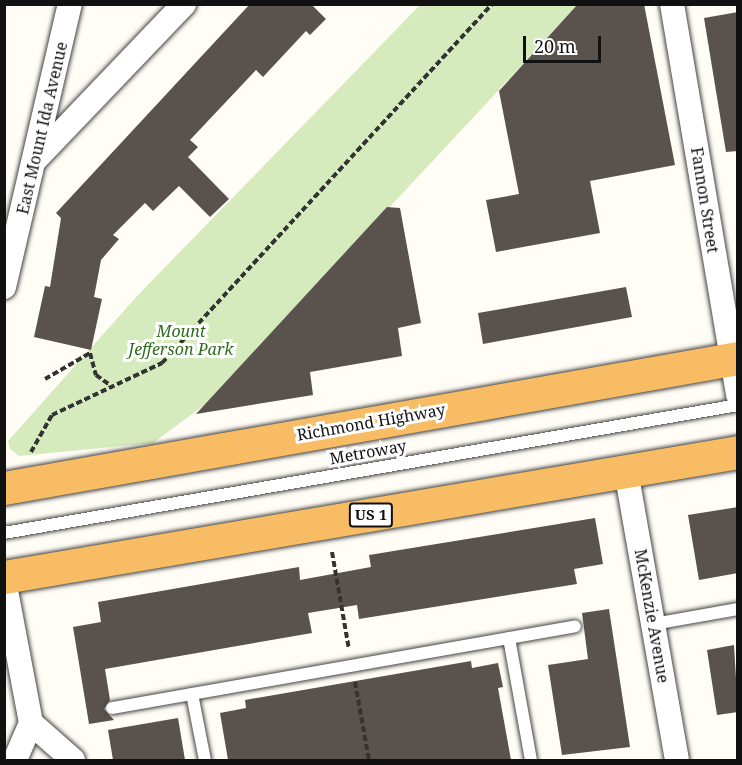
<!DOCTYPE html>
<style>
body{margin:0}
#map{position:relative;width:742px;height:765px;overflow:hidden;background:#fffdf5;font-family:"Noto Serif",serif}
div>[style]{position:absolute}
.green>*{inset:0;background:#d5ebbd}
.building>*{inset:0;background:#5a524d}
.path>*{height:4px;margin-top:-2px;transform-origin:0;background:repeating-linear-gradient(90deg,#333 0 6px,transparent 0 9px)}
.roads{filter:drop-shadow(0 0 2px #444) drop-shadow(0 0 2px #444)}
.service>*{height:12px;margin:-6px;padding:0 6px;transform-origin:6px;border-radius:6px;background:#fff}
.minor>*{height:24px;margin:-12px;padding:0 12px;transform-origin:12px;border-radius:12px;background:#fff}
.trunk>*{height:33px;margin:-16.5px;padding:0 16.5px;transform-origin:16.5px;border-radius:16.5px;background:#f7bc64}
span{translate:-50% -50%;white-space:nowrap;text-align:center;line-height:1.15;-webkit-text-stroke:6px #fff;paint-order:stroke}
.shield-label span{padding:2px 4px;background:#fff;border:2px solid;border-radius:4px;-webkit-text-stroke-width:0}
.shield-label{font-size:15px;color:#111;font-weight:700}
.street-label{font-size:16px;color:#111}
.park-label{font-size:16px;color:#2f6b1f;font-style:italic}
.frame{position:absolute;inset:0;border:6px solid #111;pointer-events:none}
.scale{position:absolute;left:523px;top:36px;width:78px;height:27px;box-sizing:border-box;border:3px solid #111;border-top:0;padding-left:8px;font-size:18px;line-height:21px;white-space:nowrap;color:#111;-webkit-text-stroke:4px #fff;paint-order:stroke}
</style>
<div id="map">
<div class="green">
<div style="clip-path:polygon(420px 5px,578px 5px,207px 403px,153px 443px,19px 456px,10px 449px,8px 441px,138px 295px)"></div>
</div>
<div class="building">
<div style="clip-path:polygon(250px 4px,311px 4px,326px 19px,310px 35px,306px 31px,263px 77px,256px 70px,190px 140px,198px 147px,188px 157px,229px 199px,210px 217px,179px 186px,153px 211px,145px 203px,113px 235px,119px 239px,101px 260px,94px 297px,102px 299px,91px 350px,34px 337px,45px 286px,50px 287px,61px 218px,56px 213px)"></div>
<div style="clip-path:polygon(578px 4px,644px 4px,675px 165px,590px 181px,600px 233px,496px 252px,486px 200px,519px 194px,499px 91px)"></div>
<div style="clip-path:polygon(738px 12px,738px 151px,726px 152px,704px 18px)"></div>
<div style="clip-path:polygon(387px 207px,400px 208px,421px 323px,398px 328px,402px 356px,310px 372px,313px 395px,196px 414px)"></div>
<div style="clip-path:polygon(626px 287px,632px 317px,483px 344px,478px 313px)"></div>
<div style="clip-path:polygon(738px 507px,738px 573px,699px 580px,688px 515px)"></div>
<div style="clip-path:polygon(595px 518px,603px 564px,574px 569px,577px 584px,359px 619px,357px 605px,308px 613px,312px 633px,105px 669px,110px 700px,104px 709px,114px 720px,89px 724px,73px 627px,101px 622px,98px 602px,299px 567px,300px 580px,371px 567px,369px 555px)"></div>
<div style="clip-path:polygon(609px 609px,630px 747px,562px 755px,548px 665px,588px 659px,582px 613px)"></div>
<div style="clip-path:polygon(734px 645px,738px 712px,717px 715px,707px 650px)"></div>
<div style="clip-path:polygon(471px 661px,472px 668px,498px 663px,503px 687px,498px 688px,511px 760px,228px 760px,220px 713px,246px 708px,245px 700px)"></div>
<div style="clip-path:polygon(178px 718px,185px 760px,113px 760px,108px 730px)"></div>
</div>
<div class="path">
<div style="left:45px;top:379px;width:52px;rotate:-30deg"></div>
<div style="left:90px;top:353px;width:23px;rotate:75deg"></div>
<div style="left:96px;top:375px;width:17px;rotate:36deg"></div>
<div style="left:31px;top:452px;width:43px;rotate:-60.4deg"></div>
<div style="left:52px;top:415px;width:122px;rotate:-25.3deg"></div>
<div style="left:162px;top:363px;width:488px;rotate:-47.4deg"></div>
<div style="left:332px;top:552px;width:98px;rotate:80.1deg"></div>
<div style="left:355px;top:682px;width:79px;rotate:79.8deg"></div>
</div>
<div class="roads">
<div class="service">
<div style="left:4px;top:533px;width:745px;rotate:-9.89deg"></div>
<div style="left:653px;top:624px;width:86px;rotate:-10deg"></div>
<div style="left:509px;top:638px;width:124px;rotate:79.8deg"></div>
<div style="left:192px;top:694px;width:67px;rotate:78.9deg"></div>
<div style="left:112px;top:708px;width:470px;rotate:-10deg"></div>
</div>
<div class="minor">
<div style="left:672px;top:4px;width:397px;rotate:80.4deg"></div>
<div style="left:35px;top:160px;width:216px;rotate:-46.3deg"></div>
<div style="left:4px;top:287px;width:291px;rotate:-76.9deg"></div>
<div style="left:626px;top:471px;width:293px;rotate:80deg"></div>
<div style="left:4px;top:580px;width:146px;rotate:79.3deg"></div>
<div style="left:31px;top:723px;width:40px;rotate:113.4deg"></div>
<div style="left:31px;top:723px;width:56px;rotate:41.4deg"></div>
</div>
<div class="trunk">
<div style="left:4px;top:488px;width:745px;rotate:-10.04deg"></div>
<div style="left:4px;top:577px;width:745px;rotate:-9.66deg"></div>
</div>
</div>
<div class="shield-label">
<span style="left:371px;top:515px">US 1</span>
</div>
<div class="street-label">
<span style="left:42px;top:128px;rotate:-77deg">East Mount Ida Avenue</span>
<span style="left:705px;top:200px;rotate:81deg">Fannon Street</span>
<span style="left:371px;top:422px;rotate:-10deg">Richmond Highway</span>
<span style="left:368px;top:452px;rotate:-10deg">Metroway</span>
<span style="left:652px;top:616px;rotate:80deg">McKenzie Avenue</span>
</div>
<div class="park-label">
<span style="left:181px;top:340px">Mount<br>Jefferson Park</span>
</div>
<div class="frame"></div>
<div class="scale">20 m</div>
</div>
